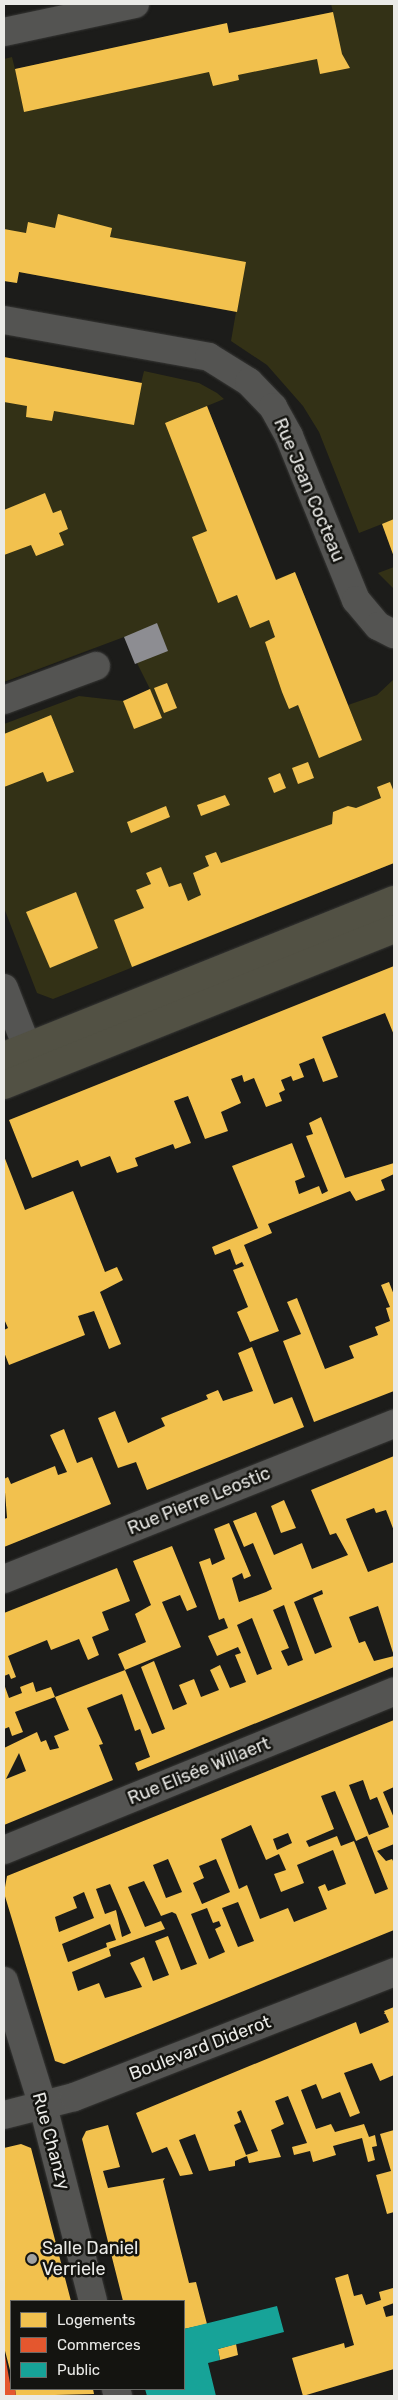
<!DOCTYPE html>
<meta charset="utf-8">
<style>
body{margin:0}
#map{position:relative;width:398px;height:2400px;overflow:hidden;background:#1c1c1a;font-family:Rubik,sans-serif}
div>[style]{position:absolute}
.green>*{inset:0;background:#333116}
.homes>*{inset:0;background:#f2c14e}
.shops>*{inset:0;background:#e4572e}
.public>*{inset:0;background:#17a398}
.industry>*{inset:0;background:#8d8d92}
.roads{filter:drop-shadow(0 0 1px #373735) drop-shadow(0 0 1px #373735)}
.minor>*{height:28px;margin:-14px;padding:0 14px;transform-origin:14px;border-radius:14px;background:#545452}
.major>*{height:28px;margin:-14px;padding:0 14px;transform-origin:14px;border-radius:14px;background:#525144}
.dots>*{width:14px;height:14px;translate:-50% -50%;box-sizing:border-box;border:2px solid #141410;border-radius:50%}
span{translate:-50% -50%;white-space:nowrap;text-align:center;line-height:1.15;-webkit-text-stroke:5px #141410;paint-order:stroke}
.street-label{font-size:18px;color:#eaeae7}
.poi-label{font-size:18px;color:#eaeae7}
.left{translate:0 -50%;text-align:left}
.frame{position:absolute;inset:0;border:5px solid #eaeae7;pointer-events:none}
.legend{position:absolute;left:10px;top:2300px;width:175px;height:90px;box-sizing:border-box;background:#141410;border:1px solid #6a6a66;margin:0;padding:6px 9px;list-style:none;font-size:15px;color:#eaeae7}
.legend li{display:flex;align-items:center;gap:10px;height:25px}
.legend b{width:25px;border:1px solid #6a6a66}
</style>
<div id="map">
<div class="green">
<div style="clip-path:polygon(331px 4px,394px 4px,394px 557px,382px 524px,359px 533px,319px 432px,303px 406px,267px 365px,231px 341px,236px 312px,19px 272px,17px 283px,4px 281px,4px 59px,12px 57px,15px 69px,182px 33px,229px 33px,333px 12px)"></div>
<div style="clip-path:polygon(4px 357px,141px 383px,144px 371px,199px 383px,217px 393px,224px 399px,207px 406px,276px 579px,295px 572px,348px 705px,377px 695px,394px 679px,394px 863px,53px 999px,37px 993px,4px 908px,4px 724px,79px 696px,123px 701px,150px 689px,124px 637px,4px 682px)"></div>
<div style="clip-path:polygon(394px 567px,394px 589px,378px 573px)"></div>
</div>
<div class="homes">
<div style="clip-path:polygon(333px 12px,342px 54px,350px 68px,320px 74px,317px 59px,238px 75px,239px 80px,213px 86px,209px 72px,24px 112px,15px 69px,227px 23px,229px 33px)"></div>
<div style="clip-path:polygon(58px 214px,112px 228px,110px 237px,246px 262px,237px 312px,19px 272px,17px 283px,4px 281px,4px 229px,26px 233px,28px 222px,55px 228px)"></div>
<div style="clip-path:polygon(4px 357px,142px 383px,134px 425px,54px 411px,52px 421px,26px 417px,27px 406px,4px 402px)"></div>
<div style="clip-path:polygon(207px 406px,276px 580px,295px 572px,362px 740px,319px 758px,298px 705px,289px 709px,282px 692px,265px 642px,275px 637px,269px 620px,250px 628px,237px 595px,218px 603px,192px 537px,207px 531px,165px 423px)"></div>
<div style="clip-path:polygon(45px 493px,53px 513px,61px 510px,68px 529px,59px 533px,64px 545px,36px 556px,31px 545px,4px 555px,4px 510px)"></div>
<div style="clip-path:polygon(394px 519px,394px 557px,382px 524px)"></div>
<div style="clip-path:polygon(167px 683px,177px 708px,164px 713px,154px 688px)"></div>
<div style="clip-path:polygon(150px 689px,162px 718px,134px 729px,123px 701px)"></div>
<div style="clip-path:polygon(51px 715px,74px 772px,47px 782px,43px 772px,4px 787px,4px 734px)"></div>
<div style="clip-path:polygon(308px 762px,314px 778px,298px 784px,292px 768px)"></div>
<div style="clip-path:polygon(280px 773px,286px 788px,274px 793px,268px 778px)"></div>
<div style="clip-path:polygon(390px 782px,394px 792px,394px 863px,132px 967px,114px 920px,144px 908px,136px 890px,151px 884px,146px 873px,161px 867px,169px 887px,181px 883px,188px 901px,201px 895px,193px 873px,209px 866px,205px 856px,216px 852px,221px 863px,332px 824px,333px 812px,348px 806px,356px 808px,381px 798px,377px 787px)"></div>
<div style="clip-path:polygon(225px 795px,230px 805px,201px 816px,197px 805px)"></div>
<div style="clip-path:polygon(166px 806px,170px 817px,131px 833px,127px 822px)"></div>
<div style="clip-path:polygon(76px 892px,98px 948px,50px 968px,26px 912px)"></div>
<div style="clip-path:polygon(394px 966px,394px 1035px,385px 1013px,322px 1037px,338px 1077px,323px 1082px,314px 1058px,299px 1064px,304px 1077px,293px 1081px,291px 1076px,281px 1080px,285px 1090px,279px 1093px,282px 1101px,266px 1107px,254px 1078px,244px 1082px,242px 1075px,231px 1079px,241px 1103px,221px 1112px,228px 1131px,205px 1139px,188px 1096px,174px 1101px,191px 1143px,175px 1149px,173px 1144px,135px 1158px,138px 1166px,117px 1173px,110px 1156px,81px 1167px,78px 1160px,32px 1178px,9px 1120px)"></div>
<div style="clip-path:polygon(321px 1117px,345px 1178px,394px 1163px,394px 1174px,381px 1180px,385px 1190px,356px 1201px,350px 1191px,268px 1224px,272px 1233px,244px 1245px,279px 1331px,250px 1342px,237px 1312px,248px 1307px,233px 1270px,244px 1266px,242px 1262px,236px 1265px,230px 1249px,215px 1255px,212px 1247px,258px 1228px,232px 1166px,292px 1143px,305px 1177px,295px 1181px,299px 1194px,319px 1186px,322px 1194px,328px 1191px,306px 1136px,313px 1134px,309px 1123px)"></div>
<div style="clip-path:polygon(4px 1156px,25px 1210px,73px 1191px,105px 1272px,117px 1267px,123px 1280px,100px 1292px,121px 1344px,109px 1349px,94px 1311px,78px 1316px,85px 1335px,9px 1365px,4px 1352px,4px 1330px,8px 1328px,4px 1319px)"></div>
<div style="clip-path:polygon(389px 1282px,394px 1295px,394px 1391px,314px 1422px,283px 1341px,301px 1334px,287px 1302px,297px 1298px,325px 1369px,354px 1358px,349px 1346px,378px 1335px,375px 1327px,390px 1321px,386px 1308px,390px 1307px,381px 1285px)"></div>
<div style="clip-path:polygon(252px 1347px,274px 1404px,292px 1397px,304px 1427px,147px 1490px,136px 1462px,118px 1468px,98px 1418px,115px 1411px,128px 1443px,165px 1426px,161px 1418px,208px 1399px,206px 1395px,218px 1390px,223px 1401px,253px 1391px,238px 1353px)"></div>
<div style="clip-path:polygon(64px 1429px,77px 1463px,92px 1457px,111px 1504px,4px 1547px,4px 1519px,7px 1518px,4px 1479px,8px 1477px,11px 1484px,55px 1466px,58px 1475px,67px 1472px,50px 1435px)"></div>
<div style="clip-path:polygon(evenodd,394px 1456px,394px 1531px,386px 1510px,376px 1513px,374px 1508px,346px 1519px,368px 1572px,394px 1562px,394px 1667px,138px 1771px,135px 1763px,150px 1757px,140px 1729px,135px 1731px,122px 1694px,87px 1708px,103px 1744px,99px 1745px,113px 1780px,4px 1825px,4px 1748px,37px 1732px,41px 1742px,46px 1740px,50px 1750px,59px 1748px,54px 1736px,69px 1730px,55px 1697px,125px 1670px,118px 1654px,146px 1642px,135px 1614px,151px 1605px,133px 1561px,172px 1546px,197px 1607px,187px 1611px,180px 1595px,162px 1602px,181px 1647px,125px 1670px,152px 1734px,165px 1729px,141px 1667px,154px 1661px,173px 1710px,187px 1704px,179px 1685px,194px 1679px,201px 1697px,219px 1690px,210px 1670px,220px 1665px,230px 1688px,246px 1682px,235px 1655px,241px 1653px,238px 1647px,217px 1656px,208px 1636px,228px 1628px,224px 1618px,219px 1620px,199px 1562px,210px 1558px,212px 1565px,225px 1559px,214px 1529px,229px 1523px,251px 1576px,244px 1579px,242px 1573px,232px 1578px,239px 1602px,266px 1592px,272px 1589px,253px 1543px,244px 1547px,233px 1521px,256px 1512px,274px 1555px,302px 1543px,312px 1569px,348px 1555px,336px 1533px,330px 1535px,311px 1490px,394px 1456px,322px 1590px,323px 1594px,313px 1598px,332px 1647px,315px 1654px,294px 1602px,322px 1590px,394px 1456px,284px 1605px,303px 1660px,288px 1666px,281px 1651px,289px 1648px,273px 1610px,284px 1605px,394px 1456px,378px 1606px,394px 1656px,374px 1661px,365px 1641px,359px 1643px,349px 1617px,378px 1606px,394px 1456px,252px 1618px,272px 1669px,257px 1675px,237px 1625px,252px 1618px,394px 1456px,19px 1753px,26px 1771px,6px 1779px,19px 1753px)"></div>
<div style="clip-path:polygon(284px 1500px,296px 1528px,281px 1533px,271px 1506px)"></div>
<div style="clip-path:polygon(117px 1568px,130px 1601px,102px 1612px,109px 1630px,92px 1637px,99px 1655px,88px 1660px,79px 1639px,51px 1650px,47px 1640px,8px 1656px,16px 1677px,11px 1679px,9px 1674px,4px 1676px,4px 1613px)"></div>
<div style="clip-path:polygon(33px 1682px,36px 1692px,51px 1687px,55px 1697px,15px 1712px,23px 1732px,12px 1736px,9px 1727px,4px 1729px,4px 1684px,9px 1698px,22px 1693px,20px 1687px)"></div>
<div style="clip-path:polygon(evenodd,394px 1720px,394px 1787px,383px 1792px,394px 1818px,394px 1844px,377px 1851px,386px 1861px,392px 1859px,394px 1863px,394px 1930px,64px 2064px,55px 2061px,4px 1893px,7px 1876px,394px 1720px,363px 1780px,370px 1800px,377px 1797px,389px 1827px,369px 1835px,349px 1785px,363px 1780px,394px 1720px,335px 1791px,356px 1841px,367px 1836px,388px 1889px,375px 1894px,354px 1841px,341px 1846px,337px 1836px,309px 1847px,306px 1841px,334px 1829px,321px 1796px,335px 1791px,394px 1720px,251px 1825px,266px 1860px,279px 1854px,286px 1870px,274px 1874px,281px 1892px,304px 1883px,297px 1865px,333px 1850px,346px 1884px,328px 1891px,325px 1884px,318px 1887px,327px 1909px,294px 1922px,288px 1908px,260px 1919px,247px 1885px,239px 1889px,221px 1839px,251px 1825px,394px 1720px,288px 1833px,292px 1843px,277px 1850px,273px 1839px,288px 1833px,394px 1720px,168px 1859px,182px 1892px,166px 1898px,153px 1865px,168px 1859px,394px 1720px,216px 1859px,230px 1892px,202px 1904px,193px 1883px,204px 1878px,199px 1866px,216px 1859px,394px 1720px,144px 1881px,161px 1916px,172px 1912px,176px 1914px,197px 1964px,181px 1970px,168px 1936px,155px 1941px,169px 1975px,153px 1981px,144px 1957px,130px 1963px,142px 1987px,105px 1998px,99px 1983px,78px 1991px,72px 1972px,111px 1956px,109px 1949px,165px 1929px,161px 1921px,145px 1927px,128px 1887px,144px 1881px,394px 1720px,110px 1884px,131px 1933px,122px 1937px,116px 1910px,105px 1914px,96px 1889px,110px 1884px,394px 1720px,84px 1892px,94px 1918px,59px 1932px,55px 1917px,77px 1908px,73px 1897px,84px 1892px,394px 1720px,238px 1902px,254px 1941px,238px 1947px,222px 1908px,238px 1902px,394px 1720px,207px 1908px,213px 1923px,219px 1921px,221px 1926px,215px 1929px,225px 1952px,209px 1959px,191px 1914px,207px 1908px,394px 1720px,110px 1924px,116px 1940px,106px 1943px,107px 1947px,68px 1962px,62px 1944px,110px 1924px)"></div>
<div style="clip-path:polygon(evenodd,394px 2007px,394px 2075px,380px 2081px,372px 2063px,344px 2073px,360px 2113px,350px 2117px,340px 2092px,322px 2099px,316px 2084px,301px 2090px,316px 2129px,331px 2124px,335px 2132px,364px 2124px,369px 2137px,375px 2135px,377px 2146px,372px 2147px,375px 2160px,368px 2162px,362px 2138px,333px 2146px,336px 2155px,313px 2162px,310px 2151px,294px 2155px,292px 2147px,307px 2143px,288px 2096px,275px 2101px,284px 2124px,271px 2130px,281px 2157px,249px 2163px,247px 2156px,235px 2161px,235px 2166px,209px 2171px,195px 2134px,179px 2140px,193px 2174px,180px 2176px,167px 2147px,152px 2153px,136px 2113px,356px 2022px,360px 2034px,389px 2022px,384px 2011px,394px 2007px,241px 2110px,258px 2151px,246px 2155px,234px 2125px,241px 2122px,237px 2112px,241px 2110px)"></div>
<div style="clip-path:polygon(108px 2125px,120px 2167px,103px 2171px,108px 2188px,165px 2178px,163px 2181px,189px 2283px,196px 2282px,207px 2324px,184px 2329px,184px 2301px,123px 2301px,82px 2139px,86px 2131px)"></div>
<div style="clip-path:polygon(394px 2130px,394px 2212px,387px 2214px,376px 2175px,391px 2171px,380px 2134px)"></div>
<div style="clip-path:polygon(21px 2144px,31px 2148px,71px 2301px,11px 2301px,11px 2374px,4px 2347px,4px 2148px)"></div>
<div style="clip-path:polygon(348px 2274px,354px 2296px,362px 2294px,366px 2305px,381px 2300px,379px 2292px,393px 2288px,394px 2303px,383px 2307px,386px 2317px,394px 2315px,394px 2369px,303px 2396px,292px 2358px,344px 2343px,345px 2348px,354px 2345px,335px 2278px)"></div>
<div style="clip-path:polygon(236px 2344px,238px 2355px,220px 2360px,218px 2349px)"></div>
<div style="clip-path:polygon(15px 2389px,93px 2389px,94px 2394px,16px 2396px)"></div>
</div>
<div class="shops">
<div style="clip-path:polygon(4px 2350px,11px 2389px,15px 2389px,16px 2396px,4px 2396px)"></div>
</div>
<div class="public">
<div style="clip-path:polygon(277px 2306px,284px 2332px,218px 2349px,220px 2360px,208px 2363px,216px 2396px,147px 2396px,145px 2389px,184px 2389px,184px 2329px)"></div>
</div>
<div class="industry">
<div style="clip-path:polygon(157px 623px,168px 651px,135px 664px,124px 637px)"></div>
</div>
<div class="roads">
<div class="minor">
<div style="left:4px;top:32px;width:134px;rotate:-12.1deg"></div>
<div style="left:4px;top:320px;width:208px;rotate:10.2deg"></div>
<div style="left:209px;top:357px;width:47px;rotate:32deg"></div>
<div style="left:249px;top:382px;width:35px;rotate:46deg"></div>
<div style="left:273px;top:407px;width:33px;rotate:61deg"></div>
<div style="left:289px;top:436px;width:177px;rotate:67.8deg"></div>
<div style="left:356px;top:600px;width:34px;rotate:50deg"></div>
<div style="left:378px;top:626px;width:18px;rotate:27deg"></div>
<div style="left:4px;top:700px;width:98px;rotate:-20.3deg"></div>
<div style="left:4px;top:988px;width:86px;rotate:68.8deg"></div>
<div style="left:4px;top:1579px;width:420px;rotate:-21.7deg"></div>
<div style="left:4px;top:1850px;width:421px;rotate:-22.1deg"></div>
<div style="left:4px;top:1981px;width:131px;rotate:72.7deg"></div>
<div style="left:43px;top:2106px;width:201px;rotate:75.6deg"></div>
<div style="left:4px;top:2115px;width:72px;rotate:-14.4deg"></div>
<div style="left:74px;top:2097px;width:344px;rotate:-21.3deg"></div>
<div style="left:116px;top:2389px;width:7px;rotate:74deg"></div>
</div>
<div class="major">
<div style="left:4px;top:1056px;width:420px;rotate:-21.8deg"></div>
<div style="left:4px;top:1085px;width:420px;rotate:-21.8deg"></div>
</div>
</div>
<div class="dots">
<div style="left:32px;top:2259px;background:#a2a29f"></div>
</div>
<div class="street-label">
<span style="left:309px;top:490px;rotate:67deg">Rue Jean Cocteau</span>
<span style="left:199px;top:1501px;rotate:-22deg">Rue Pierre Leostic</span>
<span style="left:199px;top:1771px;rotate:-22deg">Rue Elisée Willaert</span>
<span style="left:200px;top:2048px;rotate:-21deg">Boulevard Diderot</span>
<span style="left:51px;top:2141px;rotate:75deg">Rue Chanzy</span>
</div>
<div class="poi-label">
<span class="left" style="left:42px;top:2259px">Salle Daniel<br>Verriele</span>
</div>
<div class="frame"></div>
<ul class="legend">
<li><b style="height:14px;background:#f2c14e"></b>Logements</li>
<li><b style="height:14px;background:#e4572e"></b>Commerces</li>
<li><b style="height:14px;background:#17a398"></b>Public</li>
</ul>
</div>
